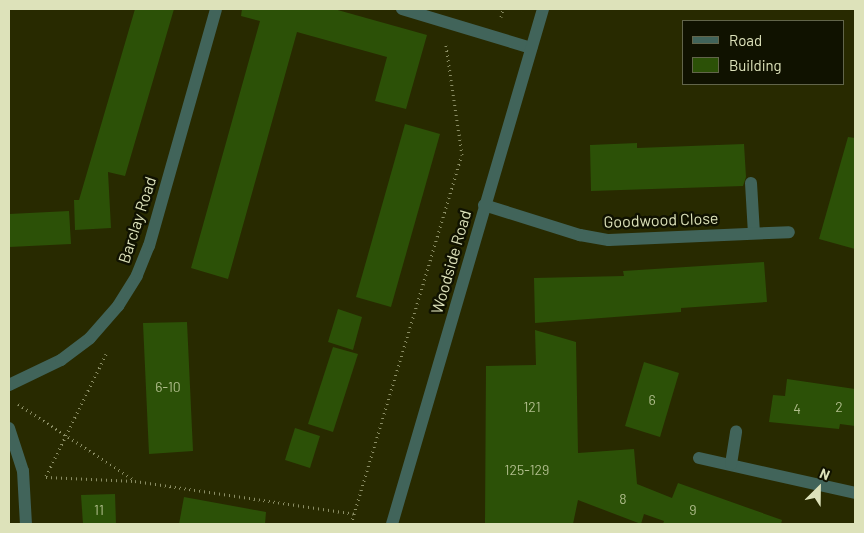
<!DOCTYPE html>
<style>
body{margin:0}
#map{position:relative;width:864px;height:533px;overflow:hidden;background:#282a00;font-family:Barlow,sans-serif}
div>[style]{position:absolute}
.building>*{inset:0;background:#2c5107}
.path>*{height:3px;margin-top:-1.5px;transform-origin:0;background:repeating-linear-gradient(90deg,#8a8d64 0 1px,transparent 0 5px)}
.minor>*{height:12px;margin:-6px;padding:0 6px;transform-origin:6px;border-radius:6px;background:#41645a}
span{translate:-50% -50%;white-space:nowrap;text-align:center;line-height:1.15;-webkit-text-stroke:5px #101200;paint-order:stroke}
.number-label{font-size:14px;color:#b1be8d}
.number-label span{-webkit-text-stroke-width:0}
.street-label{font-size:16px;color:#dde2ba}
.frame{position:absolute;inset:0;border:10px solid #dde2ba;pointer-events:none}
.legend{position:absolute;left:682px;top:20px;width:162px;height:65px;box-sizing:border-box;background:#101200;border:1px solid #62654a;margin:0;padding:6px 9px;list-style:none;font-size:15px;color:#dde2ba}
.legend li{display:flex;align-items:center;gap:10px;height:25px}
.legend b{width:25px;border:1px solid #62654a}
.north{position:absolute;left:794px;top:463px;width:50px;height:50px;-webkit-text-stroke:4px #101200;paint-order:stroke;rotate:23deg;font-size:14px;font-weight:700;line-height:20px;text-align:center;color:#dde2ba}
.north::after{content:'';display:block;margin:auto;width:18px;height:22px;background:#dde2ba;clip-path:polygon(50% 0,100% 100%,50% 72%,0 100%)}
</style>
<div id="map">
<div class="building">
<div style="clip-path:polygon(135px 9px,174px 9px,125px 176px,108px 172px,111px 228px,75px 230px,74px 200px,79px 200px)"></div>
<div style="clip-path:polygon(242px 9px,334px 9px,427px 35px,406px 109px,375px 101px,387px 57px,297px 32px,228px 279px,191px 268px,260px 21px,241px 16px)"></div>
<div style="clip-path:polygon(405px 124px,440px 134px,391px 307px,356px 297px)"></div>
<div style="clip-path:polygon(848px 137px,855px 138px,855px 249px,819px 239px)"></div>
<div style="clip-path:polygon(637px 143px,637px 148px,744px 144px,746px 177px,743px 186px,591px 191px,590px 145px)"></div>
<div style="clip-path:polygon(69px 211px,71px 244px,9px 247px,9px 214px)"></div>
<div style="clip-path:polygon(764px 262px,767px 302px,681px 308px,681px 312px,535px 323px,534px 278px,624px 276px,623px 271px)"></div>
<div style="clip-path:polygon(338px 309px,362px 317px,353px 350px,328px 342px)"></div>
<div style="clip-path:polygon(187px 322px,193px 451px,149px 454px,143px 323px)"></div>
<div style="clip-path:polygon(535px 330px,576px 342px,578px 453px,634px 449px,637px 484px,672px 498px,678px 483px,782px 520px,781px 524px,663px 524px,664px 521px,644px 514px,641px 524px,578px 500px,573px 524px,485px 524px,486px 366px,536px 365px)"></div>
<div style="clip-path:polygon(333px 347px,358px 354px,333px 432px,308px 424px)"></div>
<div style="clip-path:polygon(644px 362px,679px 373px,660px 437px,625px 426px)"></div>
<div style="clip-path:polygon(787px 379px,855px 389px,855px 426px,840px 424px,839px 429px,769px 422px,773px 395px,785px 396px)"></div>
<div style="clip-path:polygon(295px 428px,320px 436px,310px 468px,285px 460px)"></div>
<div style="clip-path:polygon(115px 494px,116px 524px,83px 524px,81px 495px)"></div>
<div style="clip-path:polygon(184px 497px,266px 512px,265px 524px,179px 524px)"></div>
</div>
<div class="path">
<div style="left:501px;top:17px;width:8px;rotate:-76deg"></div>
<div style="left:18px;top:404px;width:139px;rotate:33.2deg"></div>
<div style="left:46px;top:476px;width:136px;rotate:-63.8deg"></div>
<div style="left:46px;top:477px;width:89px;rotate:2.6deg"></div>
<div style="left:135px;top:481px;width:222px;rotate:8.5deg"></div>
<div style="left:351px;top:524px;width:385px;rotate:-73.3deg"></div>
<div style="left:462px;top:155px;width:111px;rotate:-98.3deg"></div>
</div>
<div class="minor">
<div style="left:402px;top:9px;width:135px;rotate:16.8deg"></div>
<div style="left:751px;top:183px;width:50px;rotate:86.6deg"></div>
<div style="left:484px;top:205px;width:101px;rotate:17.4deg"></div>
<div style="left:580px;top:235px;width:29px;rotate:10deg"></div>
<div style="left:609px;top:240px;width:180px;rotate:-2.5deg"></div>
<div style="left:9px;top:385px;width:58px;rotate:-25.7deg"></div>
<div style="left:61px;top:360px;width:36px;rotate:-37deg"></div>
<div style="left:90px;top:338px;width:43px;rotate:-48.8deg"></div>
<div style="left:118px;top:306px;width:36px;rotate:-58deg"></div>
<div style="left:137px;top:275px;width:31px;rotate:-68deg"></div>
<div style="left:149px;top:246px;width:246px;rotate:-74.2deg"></div>
<div style="left:9px;top:428px;width:45px;rotate:72deg"></div>
<div style="left:23px;top:471px;width:53px;rotate:86.8deg"></div>
<div style="left:699px;top:458px;width:160px;rotate:12.6deg"></div>
<div style="left:731px;top:464px;width:33px;rotate:-81deg"></div>
<div style="left:392px;top:524px;width:537px;rotate:-73.66deg"></div>
</div>
<div class="number-label">
<span style="left:168px;top:387px">6-10</span>
<span style="left:652px;top:400px">6</span>
<span style="left:532px;top:407px">121</span>
<span style="left:839px;top:407px">2</span>
<span style="left:797px;top:409px">4</span>
<span style="left:527px;top:470px">125-129</span>
<span style="left:623px;top:499px">8</span>
<span style="left:99px;top:510px">11</span>
<span style="left:693px;top:510px">9</span>
</div>
<div class="street-label">
<span style="left:137px;top:220px;rotate:-72deg">Barclay Road</span>
<span style="left:661px;top:220px;rotate:-2deg">Goodwood Close</span>
<span style="left:451px;top:262px;rotate:-74deg">Woodside Road</span>
</div>
<div class="frame"></div>
<ul class="legend">
<li><b style="height:6px;background:#41645a"></b>Road</li>
<li><b style="height:14px;background:#2c5107"></b>Building</li>
</ul>
<div class="north">N</div>
</div>
